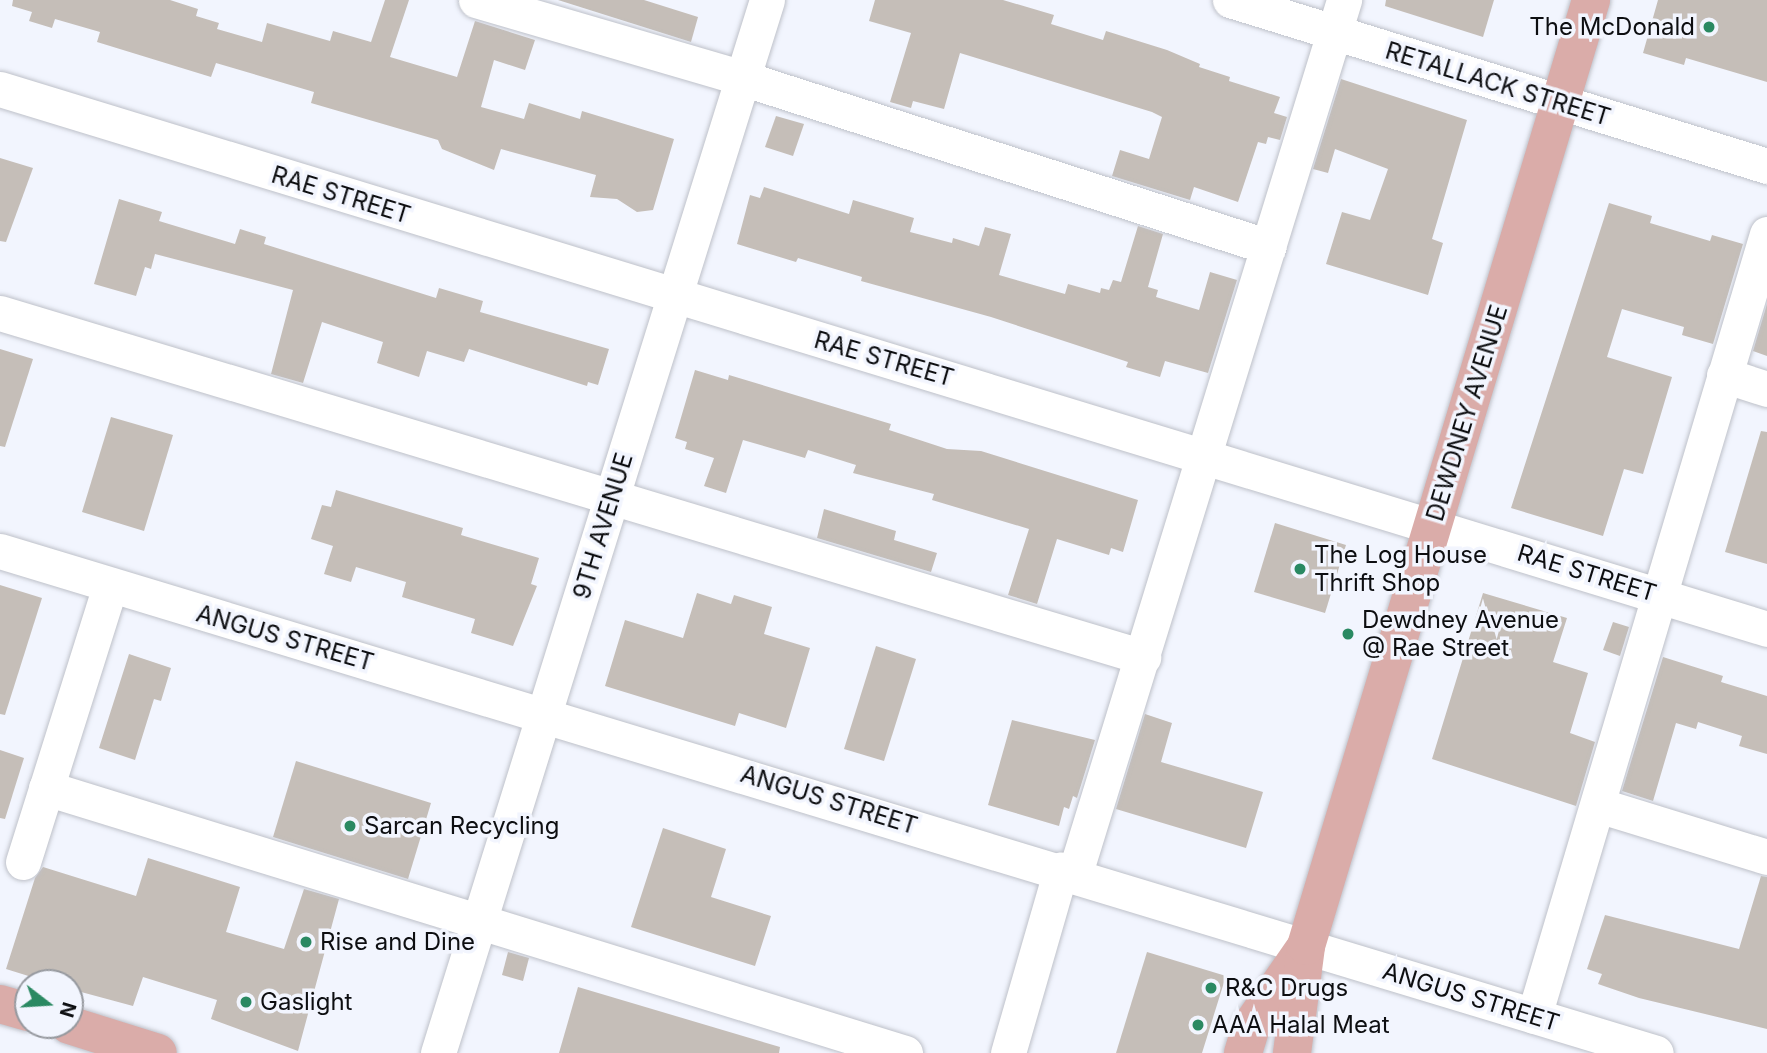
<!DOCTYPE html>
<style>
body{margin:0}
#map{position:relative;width:1767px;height:1053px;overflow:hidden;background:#f2f5fe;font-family:Inter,sans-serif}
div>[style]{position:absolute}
.building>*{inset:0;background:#c5beb8}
.roads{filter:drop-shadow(0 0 2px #bec1c9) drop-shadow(0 0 2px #bec1c9)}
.minor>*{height:35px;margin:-17.5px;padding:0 17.5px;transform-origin:17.5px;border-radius:17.5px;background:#fff}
.major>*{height:38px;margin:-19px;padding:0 19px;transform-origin:19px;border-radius:19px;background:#daaca9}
.dots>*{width:19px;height:19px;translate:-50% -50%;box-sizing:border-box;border:4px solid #f2f5fe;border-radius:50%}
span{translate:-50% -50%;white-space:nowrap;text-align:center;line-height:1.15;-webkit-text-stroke:7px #f2f5fe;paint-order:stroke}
.poi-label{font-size:24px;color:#0d0e11}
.right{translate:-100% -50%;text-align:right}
.left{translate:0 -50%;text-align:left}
.street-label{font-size:24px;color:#0d0e11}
.north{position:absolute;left:14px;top:969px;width:70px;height:70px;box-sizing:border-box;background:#f2f5fe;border:2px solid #96999f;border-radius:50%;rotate:107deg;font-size:19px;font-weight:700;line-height:28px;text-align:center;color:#0d0e11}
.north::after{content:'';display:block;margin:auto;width:24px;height:32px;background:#2a8962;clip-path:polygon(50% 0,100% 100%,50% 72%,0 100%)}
</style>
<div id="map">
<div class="building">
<div style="clip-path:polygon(13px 0,170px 0,198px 9px,196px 16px,219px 23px,217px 29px,262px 42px,267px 23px,330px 41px,333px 31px,371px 42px,385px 0,409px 0,390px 57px,457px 77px,475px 21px,535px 40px,525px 70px,494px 60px,481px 107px,524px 119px,529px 103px,580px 119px,582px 111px,674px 139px,653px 210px,637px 212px,617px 199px,590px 197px,596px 175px,501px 149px,494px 170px,442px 149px,438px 140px,311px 103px,314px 92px,216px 63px,211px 77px,97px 42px,100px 32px,55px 19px,52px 28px,29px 21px,32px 12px,12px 6px)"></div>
<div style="clip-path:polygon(558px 0,644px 0,698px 17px,691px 42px)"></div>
<div style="clip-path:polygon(875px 0,1003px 0,1054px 15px,1051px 24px,1103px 40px,1106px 31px,1167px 50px,1200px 64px,1199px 67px,1230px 77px,1229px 81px,1280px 97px,1274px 113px,1287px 117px,1280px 140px,1268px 137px,1266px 144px,1258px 142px,1238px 202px,1194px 187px,1190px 200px,1112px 176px,1120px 150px,1149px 159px,1162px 117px,1152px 112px,960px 53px,944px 109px,913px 101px,911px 108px,890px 102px,911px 33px,869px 21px)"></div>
<div style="clip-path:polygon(1386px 0,1494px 0,1483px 37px,1385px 6px)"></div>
<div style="clip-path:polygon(1658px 0,1767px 0,1767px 82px,1686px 58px,1684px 65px,1643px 53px)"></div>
<div style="clip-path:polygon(1341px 79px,1467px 120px,1432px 239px,1443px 243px,1428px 295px,1326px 264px,1342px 212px,1370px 220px,1388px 169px,1335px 149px,1328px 173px,1313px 169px)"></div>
<div style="clip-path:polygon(776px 116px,804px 124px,793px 156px,765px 147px)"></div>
<div style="clip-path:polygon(0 158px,33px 168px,6px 242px,0 241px)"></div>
<div style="clip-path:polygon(764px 187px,849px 214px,853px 200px,914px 218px,910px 232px,952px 243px,953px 238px,979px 246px,985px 227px,1011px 234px,999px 275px,1065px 294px,1068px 284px,1100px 293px,1101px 288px,1109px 290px,1113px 280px,1121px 282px,1138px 226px,1163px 234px,1148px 287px,1158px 290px,1156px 297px,1199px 310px,1210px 272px,1237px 280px,1208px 373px,1165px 361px,1160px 377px,1126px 367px,1128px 362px,991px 317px,861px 281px,862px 277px,798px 258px,796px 262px,737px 244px,750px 195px,760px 198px)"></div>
<div style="clip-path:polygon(119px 199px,162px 212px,159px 221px,235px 244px,240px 229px,266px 237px,264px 244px,436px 298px,439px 288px,483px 301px,480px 312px,609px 349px,598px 385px,588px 382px,587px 386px,469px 349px,464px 362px,427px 351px,419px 377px,377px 363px,383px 342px,322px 322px,303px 383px,271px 374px,293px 290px,155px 254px,151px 269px,145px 267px,136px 296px,94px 284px)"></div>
<div style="clip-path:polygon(1609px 203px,1652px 216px,1650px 223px,1710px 241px,1712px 235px,1743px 244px,1713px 344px,1682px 335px,1684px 327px,1622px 309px,1607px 357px,1672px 377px,1643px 474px,1624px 469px,1603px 536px,1511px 508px)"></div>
<div style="clip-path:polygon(1767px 304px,1767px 356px,1753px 351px)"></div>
<div style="clip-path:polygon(0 349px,33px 359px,5px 447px,0 446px)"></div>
<div style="clip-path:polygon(695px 370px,728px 380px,729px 375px,891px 424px,889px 430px,947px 449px,981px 451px,1138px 500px,1123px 552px,1111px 548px,1109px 555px,1057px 539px,1037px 604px,1008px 595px,1029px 529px,932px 500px,934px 494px,853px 473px,856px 465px,808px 450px,805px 458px,743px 440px,726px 493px,704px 486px,714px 458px,685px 449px,687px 442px,675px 438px)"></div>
<div style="clip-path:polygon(111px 417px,173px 435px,144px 531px,82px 512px)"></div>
<div style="clip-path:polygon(1761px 431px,1767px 432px,1767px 564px,1725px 552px)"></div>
<div style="clip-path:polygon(336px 490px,463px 528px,461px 535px,539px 558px,531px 584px,537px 586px,513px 646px,471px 633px,475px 619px,402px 597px,406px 582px,356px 567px,351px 582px,324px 574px,333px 546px,311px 539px,322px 505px,331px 507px)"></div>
<div style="clip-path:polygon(824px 509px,896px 531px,894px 540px,937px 553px,931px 572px,817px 538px)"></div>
<div style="clip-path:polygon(1275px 523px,1346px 545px,1325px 613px,1254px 592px)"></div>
<div style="clip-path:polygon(0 585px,42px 598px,5px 715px,0 714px)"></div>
<div style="clip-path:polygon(697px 593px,731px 604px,734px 595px,772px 607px,764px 634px,810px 648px,786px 728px,739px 713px,735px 726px,605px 686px,625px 620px,683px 638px)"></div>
<div style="clip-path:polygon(1483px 593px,1567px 618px,1553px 662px,1588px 673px,1570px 733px,1595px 742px,1576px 806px,1432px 759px)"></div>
<div style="clip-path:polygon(1613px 622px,1629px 627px,1620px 656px,1603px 650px)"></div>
<div style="clip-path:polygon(876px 646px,916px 659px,884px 761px,844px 749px)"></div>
<div style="clip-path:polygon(129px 654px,171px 668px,161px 701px,154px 699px,135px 760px,99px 748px)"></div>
<div style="clip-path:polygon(1663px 657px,1723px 676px,1721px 682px,1767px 696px,1767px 754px,1739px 746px,1742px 736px,1698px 722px,1696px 729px,1676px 723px,1653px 801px,1622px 791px)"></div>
<div style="clip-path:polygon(1145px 714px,1172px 723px,1161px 762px,1263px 792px,1246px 848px,1116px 809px)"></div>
<div style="clip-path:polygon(1012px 720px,1095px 740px,1077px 798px,1073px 796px,1069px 809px,1064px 807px,1059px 826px,988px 805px)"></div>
<div style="clip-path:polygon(0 750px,24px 758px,5px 819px,0 818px)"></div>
<div style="clip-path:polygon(296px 761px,431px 803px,408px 879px,273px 837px)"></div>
<div style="clip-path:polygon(663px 828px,726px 849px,711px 897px,771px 916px,755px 966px,631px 927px)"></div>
<div style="clip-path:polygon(148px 858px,240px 887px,226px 932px,284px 949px,304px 889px,339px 899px,298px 1051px,211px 1019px,217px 1000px,143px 977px,133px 1006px,70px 989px,70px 983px,51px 983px,6px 969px,35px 878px,43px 867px,136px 896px)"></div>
<div style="clip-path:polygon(1761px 876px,1767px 877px,1767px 1029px,1639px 998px,1598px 984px,1602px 974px,1587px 969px,1605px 915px,1739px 949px)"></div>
<div style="clip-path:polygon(508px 952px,529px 958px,523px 981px,502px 975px)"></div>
<div style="clip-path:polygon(1147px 952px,1226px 976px,1202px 1053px,1116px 1053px)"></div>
<div style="clip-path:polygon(578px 987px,780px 1047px,779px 1053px,559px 1053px)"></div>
</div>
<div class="roads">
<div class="minor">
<div style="left:476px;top:0;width:277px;rotate:16.3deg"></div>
<div style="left:742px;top:78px;width:553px;rotate:17.78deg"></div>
<div style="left:1230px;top:0;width:562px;rotate:17.18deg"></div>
<div style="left:0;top:89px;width:1848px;rotate:16.99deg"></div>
<div style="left:0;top:313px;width:1194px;rotate:16.75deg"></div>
<div style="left:1724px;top:375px;width:45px;rotate:18deg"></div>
<div style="left:0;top:551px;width:1730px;rotate:16.86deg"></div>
<div style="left:46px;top:788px;width:899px;rotate:17.14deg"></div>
<div style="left:1598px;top:805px;width:177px;rotate:17.1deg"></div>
<div style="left:23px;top:862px;width:289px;rotate:-72.5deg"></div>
<div style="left:1075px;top:873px;width:914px;rotate:-72.87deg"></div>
<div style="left:1534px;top:1016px;width:816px;rotate:-73.41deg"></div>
<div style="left:438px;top:1053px;width:1103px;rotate:-72.65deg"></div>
<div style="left:1008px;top:1053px;width:191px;rotate:-73.9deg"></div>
</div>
<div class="major">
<div style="left:0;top:1004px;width:29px;rotate:16deg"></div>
<div style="left:69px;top:1025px;width:93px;rotate:17.5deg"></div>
<div style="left:1243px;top:1053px;width:28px;rotate:-73deg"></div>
<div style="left:1251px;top:1026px;width:91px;rotate:-55.3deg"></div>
<div style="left:1292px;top:1053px;width:108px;rotate:-82.5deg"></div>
<div style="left:1306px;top:946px;width:988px;rotate:-73.23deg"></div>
</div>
</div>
<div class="dots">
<div style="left:1709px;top:27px;background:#2a8962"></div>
<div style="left:1300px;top:569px;background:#2a8962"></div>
<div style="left:1348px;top:634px;background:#2a8962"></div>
<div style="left:350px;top:826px;background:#2a8962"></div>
<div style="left:306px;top:942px;background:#2a8962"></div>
<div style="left:1211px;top:988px;background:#2a8962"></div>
<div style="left:246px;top:1002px;background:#2a8962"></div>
<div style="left:1198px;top:1025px;background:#2a8962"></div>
</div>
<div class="poi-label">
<span class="right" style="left:1695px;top:27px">The McDonald</span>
<span class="left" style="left:1314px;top:569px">The Log House<br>Thrift Shop</span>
<span class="left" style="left:1362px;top:634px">Dewdney Avenue<br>@ Rae Street</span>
<span class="left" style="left:364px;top:826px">Sarcan Recycling</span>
<span class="left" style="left:320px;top:942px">Rise and Dine</span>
<span class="left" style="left:1225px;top:988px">R&amp;C Drugs</span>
<span class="left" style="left:260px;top:1002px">Gaslight</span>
<span class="left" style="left:1212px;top:1025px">AAA Halal Meat</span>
</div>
<div class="street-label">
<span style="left:1498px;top:84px;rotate:17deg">RETALLACK STREET</span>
<span style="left:341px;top:195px;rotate:17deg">RAE STREET</span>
<span style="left:884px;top:359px;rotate:16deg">RAE STREET</span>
<span style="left:1467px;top:413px;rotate:-73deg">DEWDNEY AVENUE</span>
<span style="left:603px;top:526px;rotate:-73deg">9TH AVENUE</span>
<span style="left:1587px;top:573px;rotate:17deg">RAE STREET</span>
<span style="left:285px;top:638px;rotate:16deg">ANGUS STREET</span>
<span style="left:829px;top:800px;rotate:17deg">ANGUS STREET</span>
<span style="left:1471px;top:997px;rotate:17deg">ANGUS STREET</span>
</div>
<div class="north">N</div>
</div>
